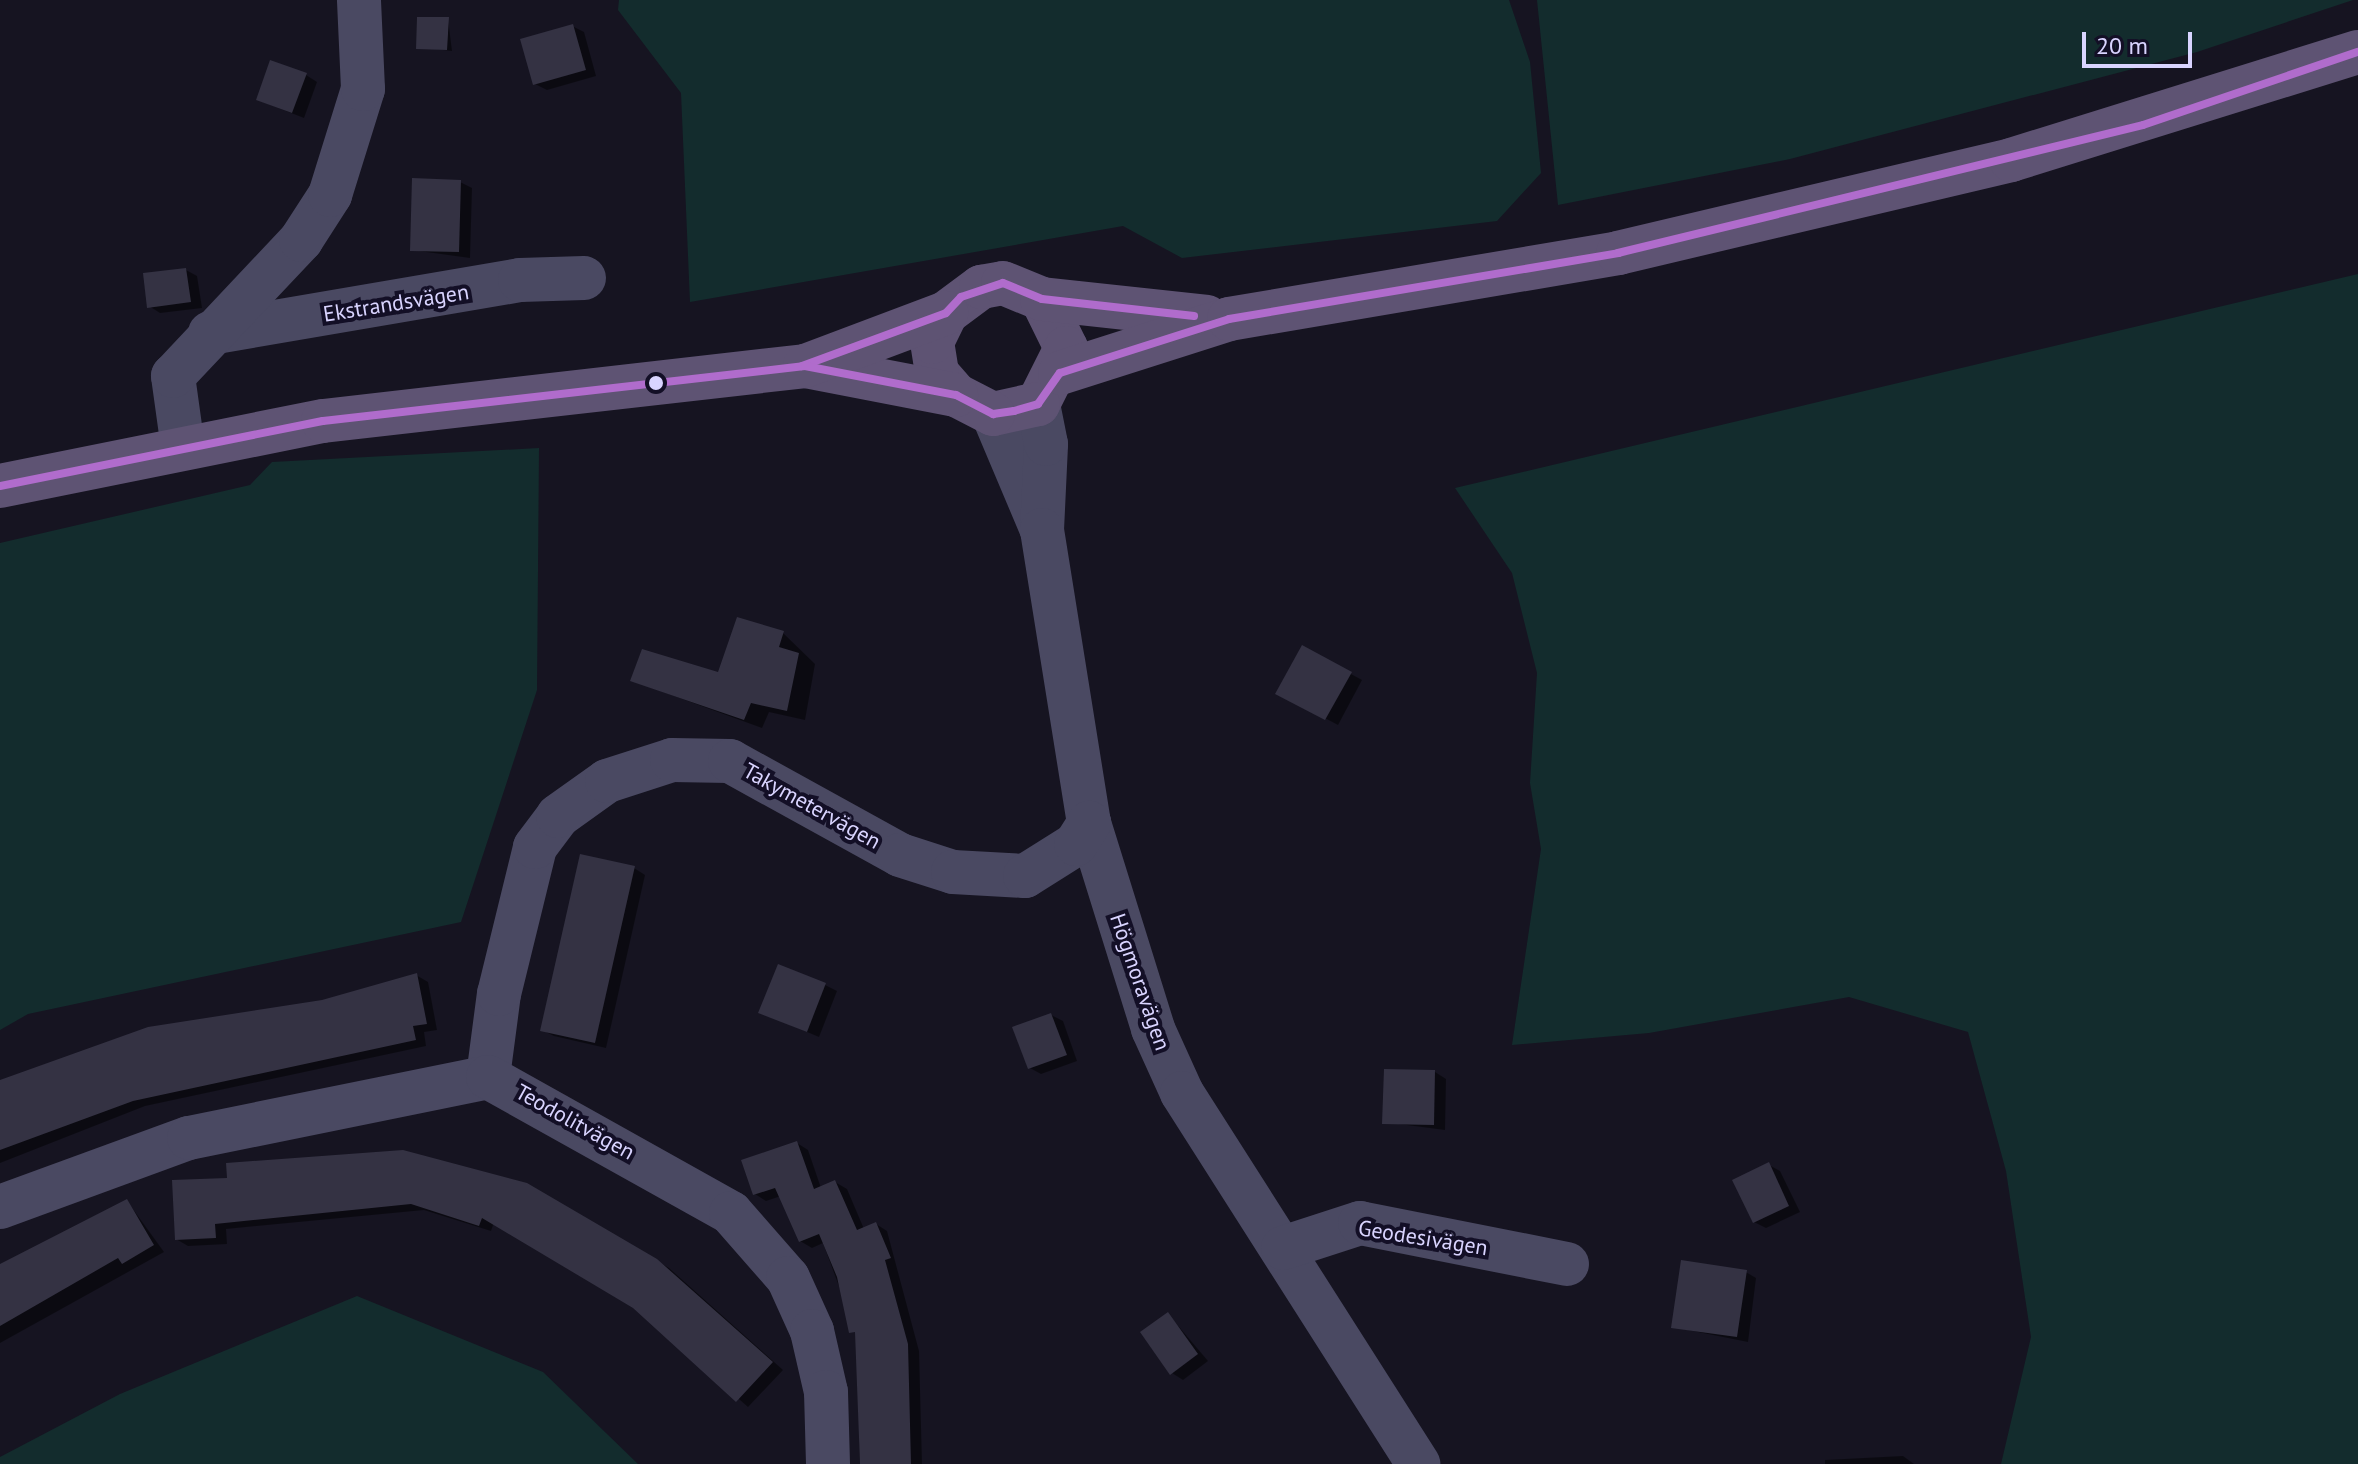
<!DOCTYPE html>
<meta charset="utf-8">
<style>
body{margin:0}
#map{position:relative;width:2358px;height:1464px;overflow:hidden;background:#161421;font-family:"PT Sans",sans-serif}
div>[style]{position:absolute}
.green>*{inset:0;background:#132c2d}
.shadow>*{inset:0;background:#0007}
.building>*{inset:0;background:#343243}
.minor>*{height:44px;margin:-22px;padding:0 22px;transform-origin:22px;border-radius:22px;background:#4a4962}
.major>*{height:44px;margin:-22px;padding:0 22px;transform-origin:22px;border-radius:22px;background:#5e5373}
.bus-1>*{height:8px;margin:-4px;padding:0 4px;transform-origin:4px;border-radius:4px;background:#b06ccc}
.dots>*{width:22px;height:22px;translate:-50% -50%;box-sizing:border-box;border:4px solid #130f26;border-radius:50%}
span{translate:-50% -50%;white-space:nowrap;text-align:center;line-height:1.15;-webkit-text-stroke:8px #130f26;paint-order:stroke}
.street-label{font-size:22px;color:#d9d4ff}
.scale{position:absolute;left:2082px;top:32px;width:110px;height:36px;box-sizing:border-box;border:4px solid #d9d4ff;border-top:0;padding-left:10px;font-size:24px;line-height:28px;white-space:nowrap;color:#d9d4ff;-webkit-text-stroke:6px #130f26;paint-order:stroke}
</style>
<div id="map">
<div class="green">
<div style="clip-path:polygon(619px 0,1509px 0,1530px 62px,1541px 173px,1497px 221px,1182px 258px,1123px 226px,690px 302px,681px 93px,618px 10px)"></div>
<div style="clip-path:polygon(1537px 0,2353px 0,2197px 52px,1790px 159px,1558px 205px)"></div>
<div style="clip-path:polygon(2358px 274px,2358px 1464px,2001px 1464px,2031px 1337px,2006px 1171px,1968px 1032px,1849px 997px,1649px 1033px,1512px 1045px,1541px 849px,1530px 783px,1537px 673px,1512px 573px,1455px 488px)"></div>
<div style="clip-path:polygon(539px 448px,537px 690px,461px 922px,28px 1014px,0 1030px,0 543px,250px 485px,272px 462px)"></div>
<div style="clip-path:polygon(357px 1296px,543px 1372px,638px 1464px,0 1464px,0 1457px,120px 1394px)"></div>
</div>
<div class="shadow">
<div style="clip-path:polygon(448px 19px,452px 51px,418px 47px)"></div>
<div style="clip-path:polygon(572px 26px,584px 32px,596px 76px,547px 90px,535px 84px)"></div>
<div style="clip-path:polygon(306px 75px,317px 82px,304px 118px,258px 100px)"></div>
<div style="clip-path:polygon(460px 182px,472px 188px,470px 258px,412px 250px)"></div>
<div style="clip-path:polygon(186px 270px,197px 276px,202px 308px,160px 313px,149px 306px)"></div>
<div style="clip-path:polygon(783px 633px,815px 664px,805px 720px,769px 712px,762px 728px,633px 681px,720px 674px)"></div>
<div style="clip-path:polygon(1303px 648px,1362px 680px,1338px 725px,1278px 693px)"></div>
<div style="clip-path:polygon(634px 868px,645px 875px,606px 1048px,554px 1036px,542px 1030px)"></div>
<div style="clip-path:polygon(416px 975px,428px 982px,437px 1030px,424px 1032px,426px 1046px,145px 1106px,0 1163px,0 1082px,148px 1029px,323px 1002px)"></div>
<div style="clip-path:polygon(825px 985px,837px 991px,819px 1037px,760px 1012px)"></div>
<div style="clip-path:polygon(1051px 1015px,1063px 1021px,1077px 1061px,1041px 1074px,1030px 1068px)"></div>
<div style="clip-path:polygon(1435px 1072px,1446px 1079px,1445px 1130px,1384px 1122px)"></div>
<div style="clip-path:polygon(797px 1143px,808px 1150px,821px 1188px,835px 1182px,847px 1189px,864px 1229px,876px 1224px,887px 1231px,919px 1351px,922px 1464px,860px 1464px,857px 1335px,823px 1243px,812px 1248px,800px 1241px,781px 1196px,766px 1201px,755px 1194px)"></div>
<div style="clip-path:polygon(1769px 1165px,1780px 1171px,1800px 1212px,1766px 1228px,1754px 1222px)"></div>
<div style="clip-path:polygon(174px 1182px,526px 1184px,669px 1268px,783px 1370px,748px 1407px,634px 1307px,494px 1222px,491px 1231px,424px 1210px,226px 1229px,227px 1244px,188px 1246px,176px 1239px)"></div>
<div style="clip-path:polygon(127px 1201px,164px 1252px,0 1343px,0 1268px)"></div>
<div style="clip-path:polygon(1744px 1271px,1756px 1278px,1748px 1342px,1673px 1327px)"></div>
<div style="clip-path:polygon(1168px 1314px,1208px 1361px,1183px 1380px,1172px 1373px)"></div>
<div style="clip-path:polygon(1903px 1456px,1914px 1464px,1825px 1464px,1825px 1460px)"></div>
</div>
<div class="building">
<div style="clip-path:polygon(417px 17px,449px 17px,447px 50px,416px 49px)"></div>
<div style="clip-path:polygon(573px 24px,586px 70px,533px 85px,520px 39px)"></div>
<div style="clip-path:polygon(270px 60px,307px 73px,292px 113px,256px 100px)"></div>
<div style="clip-path:polygon(412px 178px,461px 180px,459px 252px,410px 251px)"></div>
<div style="clip-path:polygon(186px 268px,191px 302px,147px 308px,143px 273px)"></div>
<div style="clip-path:polygon(737px 617px,784px 631px,779px 647px,799px 653px,787px 711px,751px 703px,744px 720px,630px 681px,642px 649px,718px 672px)"></div>
<div style="clip-path:polygon(1302px 645px,1352px 672px,1325px 720px,1275px 694px)"></div>
<div style="clip-path:polygon(580px 854px,635px 866px,595px 1043px,540px 1031px)"></div>
<div style="clip-path:polygon(778px 964px,826px 983px,807px 1032px,758px 1013px)"></div>
<div style="clip-path:polygon(417px 973px,427px 1024px,413px 1026px,416px 1040px,133px 1101px,0 1150px,0 1080px,148px 1027px,322px 1000px)"></div>
<div style="clip-path:polygon(1051px 1013px,1067px 1055px,1028px 1069px,1012px 1027px)"></div>
<div style="clip-path:polygon(1384px 1069px,1435px 1070px,1434px 1125px,1382px 1124px)"></div>
<div style="clip-path:polygon(797px 1141px,814px 1189px,835px 1180px,857px 1230px,876px 1222px,891px 1258px,885px 1260px,908px 1344px,911px 1464px,860px 1464px,855px 1332px,849px 1333px,837px 1277px,819px 1234px,799px 1242px,775px 1188px,753px 1195px,741px 1160px)"></div>
<div style="clip-path:polygon(403px 1150px,527px 1183px,657px 1259px,773px 1362px,736px 1402px,633px 1308px,482px 1218px,479px 1226px,411px 1204px,215px 1224px,216px 1238px,175px 1240px,172px 1180px,227px 1178px,226px 1163px)"></div>
<div style="clip-path:polygon(1769px 1162px,1789px 1206px,1753px 1223px,1732px 1180px)"></div>
<div style="clip-path:polygon(127px 1199px,154px 1245px,122px 1264px,118px 1258px,0 1326px,0 1264px)"></div>
<div style="clip-path:polygon(1681px 1260px,1747px 1270px,1737px 1337px,1671px 1328px)"></div>
<div style="clip-path:polygon(1168px 1312px,1198px 1354px,1170px 1375px,1140px 1332px)"></div>
</div>
<div class="minor">
<div style="left:210px;top:333px;width:314px;rotate:-9.7deg"></div>
<div style="left:520px;top:280px;width:64px;rotate:-1.8deg"></div>
<div style="left:993px;top:414px;width:126px;rotate:67.1deg"></div>
<div style="left:1042px;top:530px;width:86px;rotate:-87.3deg"></div>
<div style="left:1046px;top:444px;width:41px;rotate:-101.3deg"></div>
<div style="left:183px;top:448px;width:73px;rotate:-97.9deg"></div>
<div style="left:173px;top:376px;width:187px;rotate:-46.7deg"></div>
<div style="left:301px;top:240px;width:54px;rotate:-57.2deg"></div>
<div style="left:330px;top:195px;width:111px;rotate:-72.7deg"></div>
<div style="left:363px;top:89px;width:89px;rotate:-92.6deg"></div>
<div style="left:1042px;top:530px;width:297px;rotate:80.9deg"></div>
<div style="left:1089px;top:823px;width:216px;rotate:72.7deg"></div>
<div style="left:1153px;top:1029px;width:70px;rotate:65.6deg"></div>
<div style="left:1182px;top:1093px;width:440px;rotate:57.5deg"></div>
<div style="left:488px;top:1077px;width:84px;rotate:-82.5deg"></div>
<div style="left:499px;top:994px;width:151px;rotate:-76.2deg"></div>
<div style="left:535px;top:847px;width:39px;rotate:-53deg"></div>
<div style="left:558px;top:816px;width:60px;rotate:-35.5deg"></div>
<div style="left:607px;top:781px;width:68px;rotate:-17.9deg"></div>
<div style="left:672px;top:760px;width:58px;rotate:1deg"></div>
<div style="left:730px;top:761px;width:194px;rotate:28.9deg"></div>
<div style="left:900px;top:855px;width:56px;rotate:17.8deg"></div>
<div style="left:953px;top:872px;width:72px;rotate:3.2deg"></div>
<div style="left:1025px;top:876px;width:60px;rotate:-32.1deg"></div>
<div style="left:1076px;top:844px;width:25px;rotate:-58deg"></div>
<div style="left:0;top:1207px;width:201px;rotate:-20.1deg"></div>
<div style="left:189px;top:1138px;width:305px;rotate:-11.5deg"></div>
<div style="left:488px;top:1077px;width:278px;rotate:29.2deg"></div>
<div style="left:731px;top:1213px;width:86px;rotate:48.8deg"></div>
<div style="left:788px;top:1278px;width:58px;rotate:65.6deg"></div>
<div style="left:812px;top:1331px;width:63px;rotate:77.1deg"></div>
<div style="left:826px;top:1392px;width:72px;rotate:88.4deg"></div>
<div style="left:1283px;top:1248px;width:81px;rotate:-18deg"></div>
<div style="left:1360px;top:1223px;width:211px;rotate:11.2deg"></div>
</div>
<div class="major">
<div style="left:1042px;top:299px;width:55px;rotate:63.9deg"></div>
<div style="left:1066px;top:348px;width:63px;rotate:116.6deg"></div>
<div style="left:1038px;top:404px;width:46px;rotate:167.5deg"></div>
<div style="left:993px;top:414px;width:42px;rotate:-152.8deg"></div>
<div style="left:956px;top:395px;width:29px;rotate:-131deg"></div>
<div style="left:937px;top:373px;width:31px;rotate:-99deg"></div>
<div style="left:932px;top:342px;width:32px;rotate:-64deg"></div>
<div style="left:946px;top:313px;width:44px;rotate:-36.6deg"></div>
<div style="left:981px;top:287px;width:22px;rotate:-10deg"></div>
<div style="left:1003px;top:283px;width:42px;rotate:22.3deg"></div>
<div style="left:1042px;top:299px;width:166px;rotate:6.2deg"></div>
<div style="left:805px;top:366px;width:154px;rotate:10.9deg"></div>
<div style="left:1060px;top:373px;width:177px;rotate:-17.7deg"></div>
<div style="left:1229px;top:319px;width:395px;rotate:-9.6deg"></div>
<div style="left:1618px;top:253px;width:404px;rotate:-13.3deg"></div>
<div style="left:2011px;top:160px;width:363px;rotate:-17.3deg"></div>
<div style="left:0;top:486px;width:329px;rotate:-11.4deg"></div>
<div style="left:323px;top:421px;width:485px;rotate:-6.5deg"></div>
<div style="left:805px;top:366px;width:151px;rotate:-20.6deg"></div>
</div>
<div class="bus-1">
<div style="left:802px;top:366px;width:153px;rotate:-20.2deg"></div>
<div style="left:946px;top:313px;width:22px;rotate:-47deg"></div>
<div style="left:961px;top:297px;width:44px;rotate:-18.4deg"></div>
<div style="left:1003px;top:283px;width:42px;rotate:22.3deg"></div>
<div style="left:1042px;top:299px;width:153px;rotate:6.4deg"></div>
<div style="left:0;top:486px;width:329px;rotate:-11.4deg"></div>
<div style="left:323px;top:421px;width:485px;rotate:-6.5deg"></div>
<div style="left:805px;top:366px;width:154px;rotate:10.9deg"></div>
<div style="left:956px;top:395px;width:42px;rotate:27.2deg"></div>
<div style="left:993px;top:414px;width:21px;rotate:-8deg"></div>
<div style="left:1014px;top:411px;width:25px;rotate:-16deg"></div>
<div style="left:1038px;top:404px;width:38px;rotate:-55deg"></div>
<div style="left:1060px;top:373px;width:177px;rotate:-17.7deg"></div>
<div style="left:1229px;top:319px;width:395px;rotate:-9.6deg"></div>
<div style="left:1618px;top:253px;width:540px;rotate:-13.7deg"></div>
<div style="left:2143px;top:125px;width:227px;rotate:-18.8deg"></div>
</div>
<div class="dots">
<div style="left:656px;top:383px;background:#d9d4ff"></div>
</div>
<div class="street-label">
<span style="left:396px;top:303px;rotate:-9deg">Ekstrandsvägen</span>
<span style="left:812px;top:806px;rotate:29deg">Takymetervägen</span>
<span style="left:1140px;top:982px;rotate:71deg">Högmoravägen</span>
<span style="left:575px;top:1122px;rotate:29deg">Teodolitvägen</span>
<span style="left:1423px;top:1238px;rotate:9deg">Geodesivägen</span>
</div>
<div class="scale">20 m</div>
</div>
